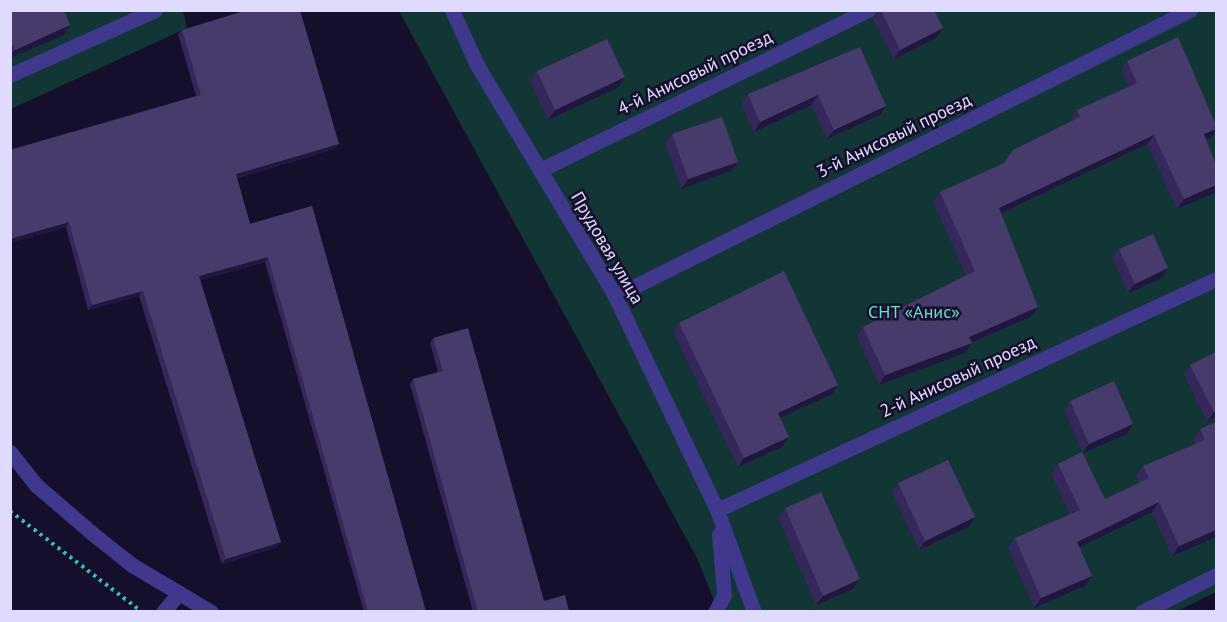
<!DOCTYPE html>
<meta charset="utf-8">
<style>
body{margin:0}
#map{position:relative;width:1227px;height:622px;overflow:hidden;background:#160f2c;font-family:"PT Sans",sans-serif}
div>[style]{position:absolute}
.green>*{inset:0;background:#123536}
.path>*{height:4px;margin-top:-2px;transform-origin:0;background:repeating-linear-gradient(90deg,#29c4c4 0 3px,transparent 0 7.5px)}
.minor>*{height:15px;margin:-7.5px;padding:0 7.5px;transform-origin:7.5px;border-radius:7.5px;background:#40388d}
.wall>*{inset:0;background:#35275a}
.shaded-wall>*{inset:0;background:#211640}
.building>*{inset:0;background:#473b6c}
span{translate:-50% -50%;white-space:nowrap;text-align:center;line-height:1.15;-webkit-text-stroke:5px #160f2c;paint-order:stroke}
.street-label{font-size:18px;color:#e0daff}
.park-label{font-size:18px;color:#5de7cd}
.frame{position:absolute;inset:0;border:12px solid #e0daff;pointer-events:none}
</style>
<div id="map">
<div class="green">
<div style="clip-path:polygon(10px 11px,183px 11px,187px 28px,11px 109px)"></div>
<div style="clip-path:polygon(399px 11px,1216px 11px,1216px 592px,1176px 612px,718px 611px,698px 560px)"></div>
</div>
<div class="path">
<div style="left:10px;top:511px;width:165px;rotate:37.4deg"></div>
</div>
<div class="minor">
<div style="left:452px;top:10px;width:60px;rotate:65.6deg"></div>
<div style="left:477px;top:65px;width:269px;rotate:59.1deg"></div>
<div style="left:615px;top:296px;width:237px;rotate:64.5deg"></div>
<div style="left:717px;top:510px;width:109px;rotate:70.1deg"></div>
<div style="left:10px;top:75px;width:159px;rotate:-24.1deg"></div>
<div style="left:540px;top:170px;width:365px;rotate:-26deg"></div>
<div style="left:615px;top:296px;width:642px;rotate:-26.45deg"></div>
<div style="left:10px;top:452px;width:42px;rotate:51.8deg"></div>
<div style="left:36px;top:485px;width:75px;rotate:40.7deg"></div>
<div style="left:93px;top:534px;width:50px;rotate:38.5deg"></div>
<div style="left:132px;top:565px;width:92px;rotate:30.7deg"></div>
<div style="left:717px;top:510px;width:550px;rotate:-24.84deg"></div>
<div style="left:163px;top:612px;width:25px;rotate:-50deg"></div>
<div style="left:715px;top:612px;width:19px;rotate:-62deg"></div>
<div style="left:724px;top:595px;width:61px;rotate:-94.7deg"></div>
<div style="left:1142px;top:612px;width:83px;rotate:-26.6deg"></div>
</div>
<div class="wall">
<div style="clip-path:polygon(10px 10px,64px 35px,10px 58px)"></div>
<div style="clip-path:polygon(879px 10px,934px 10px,936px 38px,894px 59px,873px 19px)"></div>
<div style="clip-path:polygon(182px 30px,335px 149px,237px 178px,250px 224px,312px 206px,426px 612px,364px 612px,265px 262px,200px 280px,278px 547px,222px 564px,139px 296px,88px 310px,66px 227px,10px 243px,10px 150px,196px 96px,178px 34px)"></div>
<div style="clip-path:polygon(860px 47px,880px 115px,827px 139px,811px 105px,754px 132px,741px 104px,748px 94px)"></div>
<div style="clip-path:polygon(1127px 61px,1211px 138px,1206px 140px,1216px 165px,1177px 209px,1147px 144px,1001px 213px,1031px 317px,972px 342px,965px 353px,879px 385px,857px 336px,863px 327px,966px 275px,933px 202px,940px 192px,1003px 164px,1072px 121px,1071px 119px,1077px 110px,1128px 87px,1121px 70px)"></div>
<div style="clip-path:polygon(537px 71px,619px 87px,548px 120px,530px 81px)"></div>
<div style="clip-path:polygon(672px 134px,738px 162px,731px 171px,681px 189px,665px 143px)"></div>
<div style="clip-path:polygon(1119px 249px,1162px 278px,1128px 293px,1112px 258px)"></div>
<div style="clip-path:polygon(679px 323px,838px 385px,832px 394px,780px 418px,789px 437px,782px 447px,738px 467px,673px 332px)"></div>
<div style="clip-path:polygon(433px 338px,544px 601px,569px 612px,473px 612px,410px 384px,413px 379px,438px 372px,430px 343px)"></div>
<div style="clip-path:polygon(1216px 352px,1216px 417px,1207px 422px,1184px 374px,1190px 365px)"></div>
<div style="clip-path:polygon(1070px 401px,1127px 434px,1083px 453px,1064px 410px)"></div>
<div style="clip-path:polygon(1216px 422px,1216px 537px,1172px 556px,1152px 512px,1080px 547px,1092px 576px,1085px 586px,1034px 608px,1008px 548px,1015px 538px,1070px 514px,1051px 474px,1058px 464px,1105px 499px,1139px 483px,1136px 476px,1143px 466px,1195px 444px,1193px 439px,1200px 429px)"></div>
<div style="clip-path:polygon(898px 483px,975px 517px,968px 527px,919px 550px,892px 492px)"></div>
<div style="clip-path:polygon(785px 508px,853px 589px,816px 605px,778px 518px)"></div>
</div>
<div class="shaded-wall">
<div style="clip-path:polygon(70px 25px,64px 35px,10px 58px,10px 56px,15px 50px)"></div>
<div style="clip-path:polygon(943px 28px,936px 38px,894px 59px,900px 50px)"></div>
<div style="clip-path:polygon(625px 77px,619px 87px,548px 120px,555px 110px)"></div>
<div style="clip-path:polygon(818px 95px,811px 105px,754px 132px,760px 122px)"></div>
<div style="clip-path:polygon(886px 106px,880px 115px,827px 139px,834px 130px)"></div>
<div style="clip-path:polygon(1216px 129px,1216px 131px,1211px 138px,1197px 144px,1204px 134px)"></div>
<div style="clip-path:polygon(1154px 135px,1147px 144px,993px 217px,999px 208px)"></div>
<div style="clip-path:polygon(339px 144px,335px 149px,232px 179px,236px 174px)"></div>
<div style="clip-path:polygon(738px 162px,731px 171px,681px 189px,688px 179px)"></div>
<div style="clip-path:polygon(1216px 185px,1216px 192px,1177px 209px,1184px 199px)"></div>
<div style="clip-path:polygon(69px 222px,66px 227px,10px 243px,10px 239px)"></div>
<div style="clip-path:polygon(268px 257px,265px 262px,195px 281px,199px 276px)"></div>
<div style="clip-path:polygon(1168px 268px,1162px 278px,1128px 293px,1135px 284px)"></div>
<div style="clip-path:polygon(143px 291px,139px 296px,88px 310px,92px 305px)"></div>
<div style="clip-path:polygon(1038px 307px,1031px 317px,962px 346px,969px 337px)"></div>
<div style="clip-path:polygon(972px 343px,965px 353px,879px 385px,885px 375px)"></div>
<div style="clip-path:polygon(838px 385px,832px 394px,771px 422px,778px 413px)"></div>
<div style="clip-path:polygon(1216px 411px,1216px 417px,1207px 422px,1214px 412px)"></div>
<div style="clip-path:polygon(1133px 424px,1127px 434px,1083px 453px,1089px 444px)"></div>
<div style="clip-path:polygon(789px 437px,782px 447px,738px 467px,744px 458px)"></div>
<div style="clip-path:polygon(1159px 502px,1152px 512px,1070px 552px,1077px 542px)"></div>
<div style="clip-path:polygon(975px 517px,968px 527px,919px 550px,925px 541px)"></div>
<div style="clip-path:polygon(1216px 530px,1216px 537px,1172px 556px,1179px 546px)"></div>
<div style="clip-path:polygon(281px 542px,278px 547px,222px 564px,226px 559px)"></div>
<div style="clip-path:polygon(1092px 576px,1085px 586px,1034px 608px,1041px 598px)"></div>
<div style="clip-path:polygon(860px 579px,853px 589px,816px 605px,823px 596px)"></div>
</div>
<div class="building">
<div style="clip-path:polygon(10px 10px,64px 10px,70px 25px,15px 50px,10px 41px)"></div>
<div style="clip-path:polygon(247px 10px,300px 10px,339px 144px,236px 174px,250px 224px,312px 206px,426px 612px,368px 612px,268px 257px,199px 276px,281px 542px,226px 559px,143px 291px,92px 305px,69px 222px,10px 239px,10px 150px,201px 95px,182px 30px)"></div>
<div style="clip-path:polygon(881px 10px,934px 10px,943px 28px,900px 50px)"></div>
<div style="clip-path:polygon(1178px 37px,1216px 125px,1216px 129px,1204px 134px,1216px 165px,1216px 185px,1184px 199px,1154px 135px,999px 208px,1038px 307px,969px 337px,972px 343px,885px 375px,863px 327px,975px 271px,940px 192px,1004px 163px,1013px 150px,1080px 117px,1077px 110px,1137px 83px,1127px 61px)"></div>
<div style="clip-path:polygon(607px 39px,625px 77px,555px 110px,537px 71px)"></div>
<div style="clip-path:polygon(860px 47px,886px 106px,834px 130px,818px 95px,760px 122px,748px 94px)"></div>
<div style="clip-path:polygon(722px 117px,738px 162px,688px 179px,672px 134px)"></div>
<div style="clip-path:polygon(1153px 234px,1168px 268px,1135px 284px,1119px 249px)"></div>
<div style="clip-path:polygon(784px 271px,838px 385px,778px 413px,789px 437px,744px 458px,679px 323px)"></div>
<div style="clip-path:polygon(468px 328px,544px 601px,565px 595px,569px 612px,478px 612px,413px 379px,443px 371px,433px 338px)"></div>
<div style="clip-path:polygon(1216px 352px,1216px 411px,1214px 412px,1190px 365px)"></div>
<div style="clip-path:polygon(1114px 381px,1133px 424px,1089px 444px,1070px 401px)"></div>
<div style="clip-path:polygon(1216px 422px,1216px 530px,1179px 546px,1159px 502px,1077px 542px,1092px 576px,1041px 598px,1015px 538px,1080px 510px,1058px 464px,1082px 452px,1105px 499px,1149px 478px,1143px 466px,1205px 440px,1200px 429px)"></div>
<div style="clip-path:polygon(948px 460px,975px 517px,925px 541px,898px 483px)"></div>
<div style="clip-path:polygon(821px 492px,860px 579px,823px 596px,785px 508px)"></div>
</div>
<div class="street-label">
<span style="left:695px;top:73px;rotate:-26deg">4-й Анисовый проезд</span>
<span style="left:894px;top:136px;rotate:-26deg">3-й Анисовый проезд</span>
<span style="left:607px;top:248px;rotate:60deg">Прудовая улица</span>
<span style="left:958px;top:377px;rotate:-25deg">2-й Анисовый проезд</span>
</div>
<div class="park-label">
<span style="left:914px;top:312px">СНТ «Анис»</span>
</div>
<div class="frame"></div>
</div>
